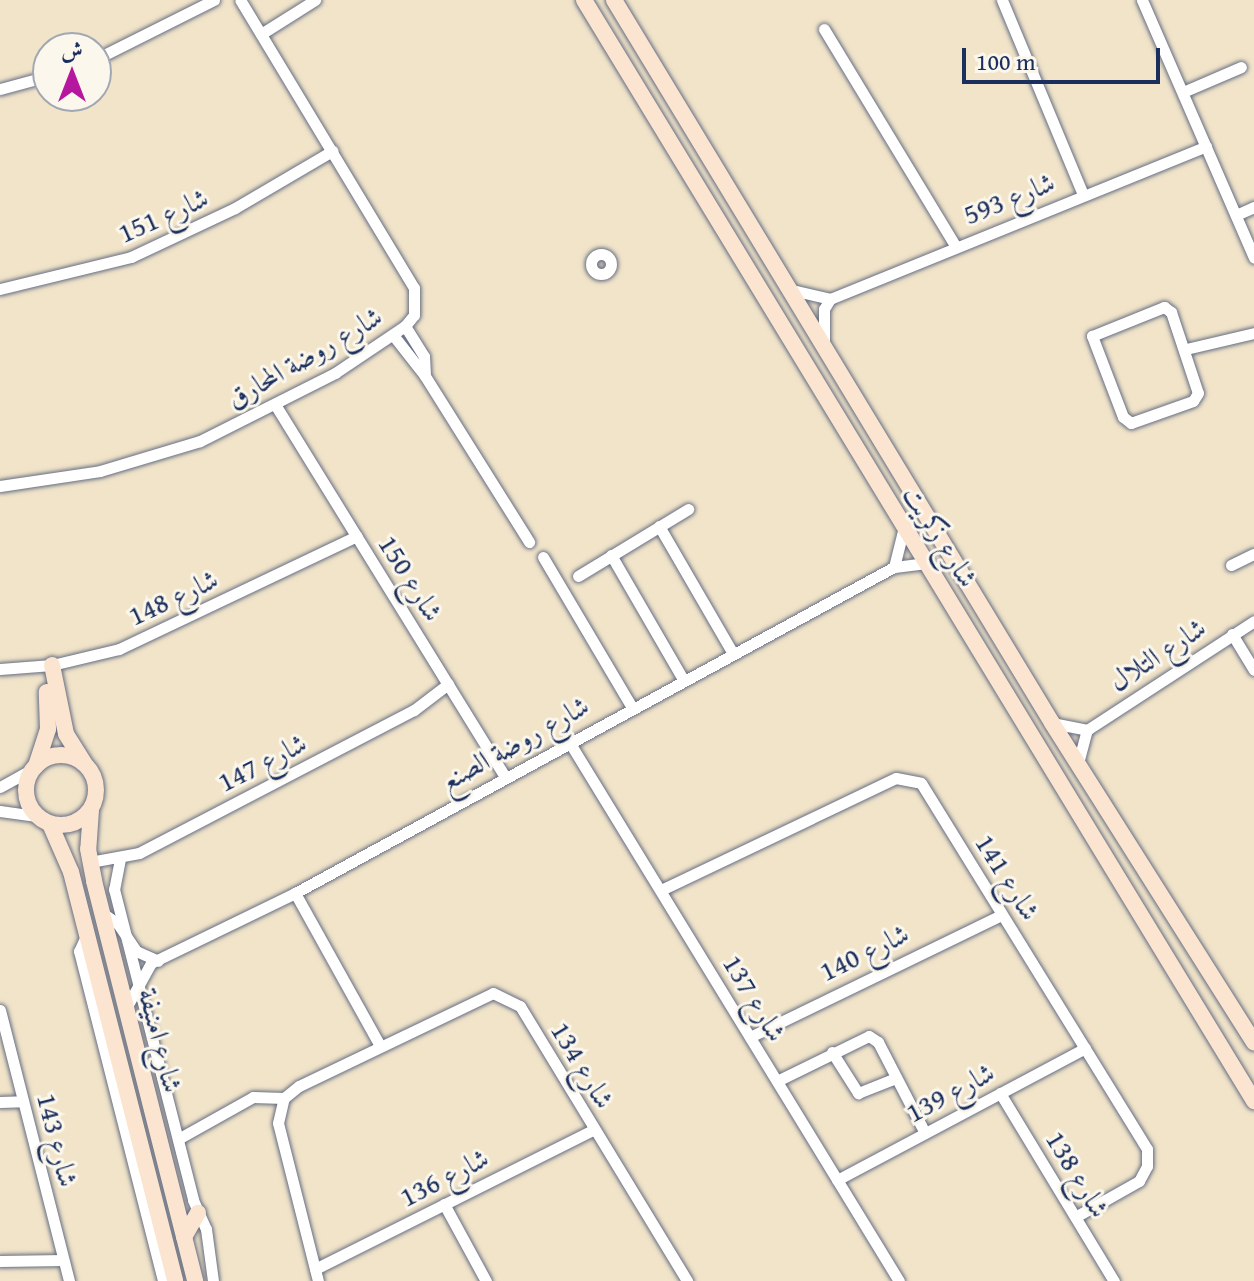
<!DOCTYPE html>
<meta charset="utf-8">
<style>
body{margin:0}
#map{position:relative;width:1254px;height:1281px;overflow:hidden;background:#f1e4c9;font-family:"Gentium Book Plus",Amiri,serif}
div>[style]{position:absolute}
.roads{filter:drop-shadow(0 0 2px #666e83) drop-shadow(0 0 2px #666e83)}
.street>*{height:11px;margin:-5.5px;padding:0 5.5px;transform-origin:5.5px;border-radius:5.5px;background:#fff}
.street>.ring{margin:-5.5px;padding:0;box-sizing:content-box;background:none;border:11px solid #fff;border-radius:50%}
.secondary>*{height:16px;margin:-8px;padding:0 8px;transform-origin:8px;border-radius:8px;background:#fce5d0}
.secondary>.ring{margin:-8px;padding:0;box-sizing:content-box;background:none;border:16px solid #fce5d0;border-radius:50%}
span{translate:-50% -50%;white-space:nowrap;text-align:center;line-height:1.15;-webkit-text-stroke:6px #fbf7ec;paint-order:stroke}
.street-label{font-size:28px;color:#1b2f5e}
.north{position:absolute;left:32px;top:32px;width:80px;height:80px;box-sizing:border-box;background:#fbf7ec;border:2px solid #a1a7b3;border-radius:50%;rotate:0deg;font-size:22px;font-weight:700;line-height:32px;text-align:center;color:#1b2f5e}
.north::after{content:'';display:block;margin:auto;width:28px;height:36px;background:#b5179e;clip-path:polygon(50% 0,100% 100%,50% 72%,0 100%)}
.scale{position:absolute;left:962px;top:48px;width:198px;height:36px;box-sizing:border-box;border:4px solid #1b2f5e;border-top:0;padding-left:10px;font-size:24px;line-height:28px;white-space:nowrap;color:#1b2f5e;-webkit-text-stroke:6px #fbf7ec;paint-order:stroke}
</style>
<div id="map">
<div class="roads">
<div class="street">
<div style="left:1002px;top:0;width:211px;rotate:67.4deg"></div>
<div style="left:1142px;top:0;width:281px;rotate:66.5deg"></div>
<div style="left:824px;top:29px;width:253px;rotate:58.8deg"></div>
<div style="left:261px;top:34px;width:64px;rotate:-32.2deg"></div>
<div style="left:96px;top:59px;width:132px;rotate:-26.6deg"></div>
<div style="left:0;top:89px;width:50px;rotate:-15.2deg"></div>
<div style="left:1183px;top:92px;width:63px;rotate:-23.3deg"></div>
<div style="left:1236px;top:215px;width:20px;rotate:-24deg"></div>
<div class="ring" style="left:591px;top:254px;width:9px;height:9px"></div>
<div style="left:0;top:289px;width:135px;rotate:-13.7deg"></div>
<div style="left:131px;top:257px;width:115px;rotate:-25.2deg"></div>
<div style="left:235px;top:208px;width:113px;rotate:-30.4deg"></div>
<div style="left:792px;top:290px;width:39px;rotate:13deg"></div>
<div style="left:830px;top:299px;width:406px;rotate:-22.1deg"></div>
<div style="left:1164px;top:307px;width:9px;rotate:36deg"></div>
<div style="left:1171px;top:312px;width:85px;rotate:71.6deg"></div>
<div style="left:1198px;top:393px;width:9px;rotate:122deg"></div>
<div style="left:1193px;top:401px;width:66px;rotate:160.5deg"></div>
<div style="left:1131px;top:423px;width:10px;rotate:-143deg"></div>
<div style="left:1123px;top:417px;width:87px;rotate:-110.9deg"></div>
<div style="left:1092px;top:336px;width:78px;rotate:-21.9deg"></div>
<div style="left:405px;top:326px;width:36px;rotate:58deg"></div>
<div style="left:424px;top:356px;width:20px;rotate:87deg"></div>
<div style="left:393px;top:335px;width:52px;rotate:52deg"></div>
<div style="left:425px;top:376px;width:196px;rotate:57.9deg"></div>
<div style="left:824px;top:342px;width:33px;rotate:-90deg"></div>
<div style="left:824px;top:309px;width:12px;rotate:-59deg"></div>
<div style="left:1186px;top:349px;width:70px;rotate:-13.2deg"></div>
<div style="left:276px;top:406px;width:434px;rotate:58.3deg"></div>
<div style="left:0;top:486px;width:101px;rotate:-8.5deg"></div>
<div style="left:100px;top:471px;width:104px;rotate:-16.7deg"></div>
<div style="left:200px;top:441px;width:151px;rotate:-26.7deg"></div>
<div style="left:335px;top:373px;width:84px;rotate:-33.9deg"></div>
<div style="left:405px;top:326px;width:14px;rotate:-51deg"></div>
<div style="left:414px;top:315px;width:27px;rotate:-90deg"></div>
<div style="left:414px;top:288px;width:336px;rotate:-121.1deg"></div>
<div style="left:659px;top:526px;width:146px;rotate:59.9deg"></div>
<div style="left:611px;top:555px;width:143px;rotate:59.9deg"></div>
<div style="left:543px;top:557px;width:173px;rotate:59.4deg"></div>
<div style="left:1231px;top:565px;width:25px;rotate:-26deg"></div>
<div style="left:894px;top:567px;width:41px;rotate:-76deg"></div>
<div style="left:578px;top:576px;width:129px;rotate:-31.3deg"></div>
<div style="left:1232px;top:634px;width:42px;rotate:58.6deg"></div>
<div style="left:0;top:669px;width:52px;rotate:-4.4deg"></div>
<div style="left:52px;top:665px;width:69px;rotate:-13.4deg"></div>
<div style="left:119px;top:649px;width:263px;rotate:-25.4deg"></div>
<div style="left:1052px;top:723px;width:36px;rotate:11deg"></div>
<div style="left:1087px;top:730px;width:199px;rotate:-33.1deg"></div>
<div style="left:568px;top:740px;width:634px;rotate:58.54deg"></div>
<div style="left:1078px;top:763px;width:34px;rotate:-75deg"></div>
<div style="left:0;top:787px;width:38px;rotate:-29deg"></div>
<div style="left:0;top:811px;width:37px;rotate:8deg"></div>
<div style="left:120px;top:859px;width:31px;rotate:101deg"></div>
<div style="left:114px;top:889px;width:321px;rotate:75.7deg"></div>
<div style="left:193px;top:1200px;width:32px;rotate:66deg"></div>
<div style="left:206px;top:1229px;width:52px;rotate:82.3deg"></div>
<div style="left:90px;top:862px;width:50px;rotate:-10.4deg"></div>
<div style="left:139px;top:853px;width:310px;rotate:-27.5deg"></div>
<div style="left:414px;top:710px;width:43px;rotate:-37.4deg"></div>
<div style="left:661px;top:890px;width:260px;rotate:-25.5deg"></div>
<div style="left:896px;top:778px;width:25px;rotate:11deg"></div>
<div style="left:921px;top:783px;width:430px;rotate:58.3deg"></div>
<div style="left:1147px;top:1149px;width:17px;rotate:90deg"></div>
<div style="left:1147px;top:1166px;width:17px;rotate:118deg"></div>
<div style="left:1139px;top:1181px;width:73px;rotate:150.6deg"></div>
<div style="left:295px;top:893px;width:175px;rotate:60.9deg"></div>
<div style="left:101px;top:912px;width:21px;rotate:35deg"></div>
<div style="left:118px;top:924px;width:32px;rotate:56deg"></div>
<div style="left:136px;top:951px;width:24px;rotate:24deg"></div>
<div style="left:87px;top:934px;width:19px;rotate:115deg"></div>
<div style="left:79px;top:951px;width:341px;rotate:75.7deg"></div>
<div style="left:126px;top:1008px;width:51px;rotate:-60.9deg"></div>
<div style="left:151px;top:963px;width:160px;rotate:-25.9deg"></div>
<div style="left:295px;top:893px;width:682px;rotate:-28.56deg"></div>
<div style="left:894px;top:567px;width:33px;rotate:-7deg"></div>
<div style="left:0;top:1010px;width:280px;rotate:75.7deg"></div>
<div style="left:750px;top:1037px;width:279px;rotate:-25.9deg"></div>
<div style="left:832px;top:1052px;width:49px;rotate:57.6deg"></div>
<div style="left:858px;top:1093px;width:41px;rotate:-21.5deg"></div>
<div style="left:777px;top:1081px;width:102px;rotate:-26.1deg"></div>
<div style="left:869px;top:1036px;width:11px;rotate:34deg"></div>
<div style="left:878px;top:1042px;width:102px;rotate:62.7deg"></div>
<div style="left:1000px;top:1093px;width:220px;rotate:58.8deg"></div>
<div style="left:0;top:1102px;width:23px;rotate:-2deg"></div>
<div style="left:178px;top:1139px;width:86px;rotate:-29.2deg"></div>
<div style="left:253px;top:1097px;width:31px;rotate:2deg"></div>
<div style="left:837px;top:1180px;width:281px;rotate:-28deg"></div>
<div style="left:444px;top:1204px;width:88px;rotate:61.4deg"></div>
<div style="left:0;top:1261px;width:63px;rotate:-0.9deg"></div>
<div style="left:315px;top:1269px;width:312px;rotate:-26.6deg"></div>
<div style="left:318px;top:1281px;width:163px;rotate:-104.2deg"></div>
<div style="left:278px;top:1123px;width:26px;rotate:-77deg"></div>
<div style="left:284px;top:1098px;width:19px;rotate:-39deg"></div>
<div style="left:299px;top:1086px;width:215px;rotate:-25.6deg"></div>
<div style="left:493px;top:993px;width:30px;rotate:26deg"></div>
<div style="left:520px;top:1006px;width:322px;rotate:58.7deg"></div>
</div>
<div class="secondary">
<div style="left:584px;top:0;width:1289px;rotate:58.68deg"></div>
<div style="left:614px;top:0;width:845px;rotate:58.79deg"></div>
<div style="left:1052px;top:723px;width:378px;rotate:57.7deg"></div>
<div style="left:52px;top:665px;width:70px;rotate:78.5deg"></div>
<div style="left:66px;top:734px;width:34px;rotate:58deg"></div>
<div class="ring" style="left:26px;top:755px;width:54px;height:54px"></div>
<div style="left:36px;top:766px;width:39px;rotate:-72deg"></div>
<div style="left:48px;top:729px;width:37px;rotate:-92deg"></div>
<div style="left:91px;top:810px;width:39px;rotate:94deg"></div>
<div style="left:88px;top:849px;width:33px;rotate:79deg"></div>
<div style="left:94px;top:881px;width:413px;rotate:75.8deg"></div>
<div style="left:50px;top:824px;width:52px;rotate:66.4deg"></div>
<div style="left:71px;top:872px;width:422px;rotate:75.7deg"></div>
<div style="left:184px;top:1237px;width:28px;rotate:-60deg"></div>
</div>
</div>
<div class="street-label">
<span style="left:1009px;top:198px;rotate:-22deg">شارع 593</span>
<span style="left:163px;top:215px;rotate:-24deg">شارع 151</span>
<span style="left:304px;top:357px;rotate:-30deg">شارع روضة المحارق</span>
<span style="left:941px;top:536px;rotate:58deg">شارع زكريت</span>
<span style="left:411px;top:578px;rotate:58deg">شارع 150</span>
<span style="left:173px;top:597px;rotate:-25deg">شارع 148</span>
<span style="left:1157px;top:654px;rotate:-33deg">شارع التلال</span>
<span style="left:514px;top:743px;rotate:-29deg">شارع روضة الصنع</span>
<span style="left:262px;top:762px;rotate:-27deg">شارع 147</span>
<span style="left:1008px;top:877px;rotate:58deg">شارع 141</span>
<span style="left:864px;top:952px;rotate:-26deg">شارع 140</span>
<span style="left:755px;top:998px;rotate:59deg">شارع 137</span>
<span style="left:161px;top:1040px;rotate:76deg">شارع امنيفة</span>
<span style="left:583px;top:1065px;rotate:59deg">شارع 134</span>
<span style="left:950px;top:1092px;rotate:-28deg">شارع 139</span>
<span style="left:58px;top:1140px;rotate:76deg">شارع 143</span>
<span style="left:1078px;top:1174px;rotate:59deg">شارع 138</span>
<span style="left:444px;top:1177px;rotate:-27deg">شارع 136</span>
</div>
<div class="north">ش</div>
<div class="scale">100 m</div>
</div>
